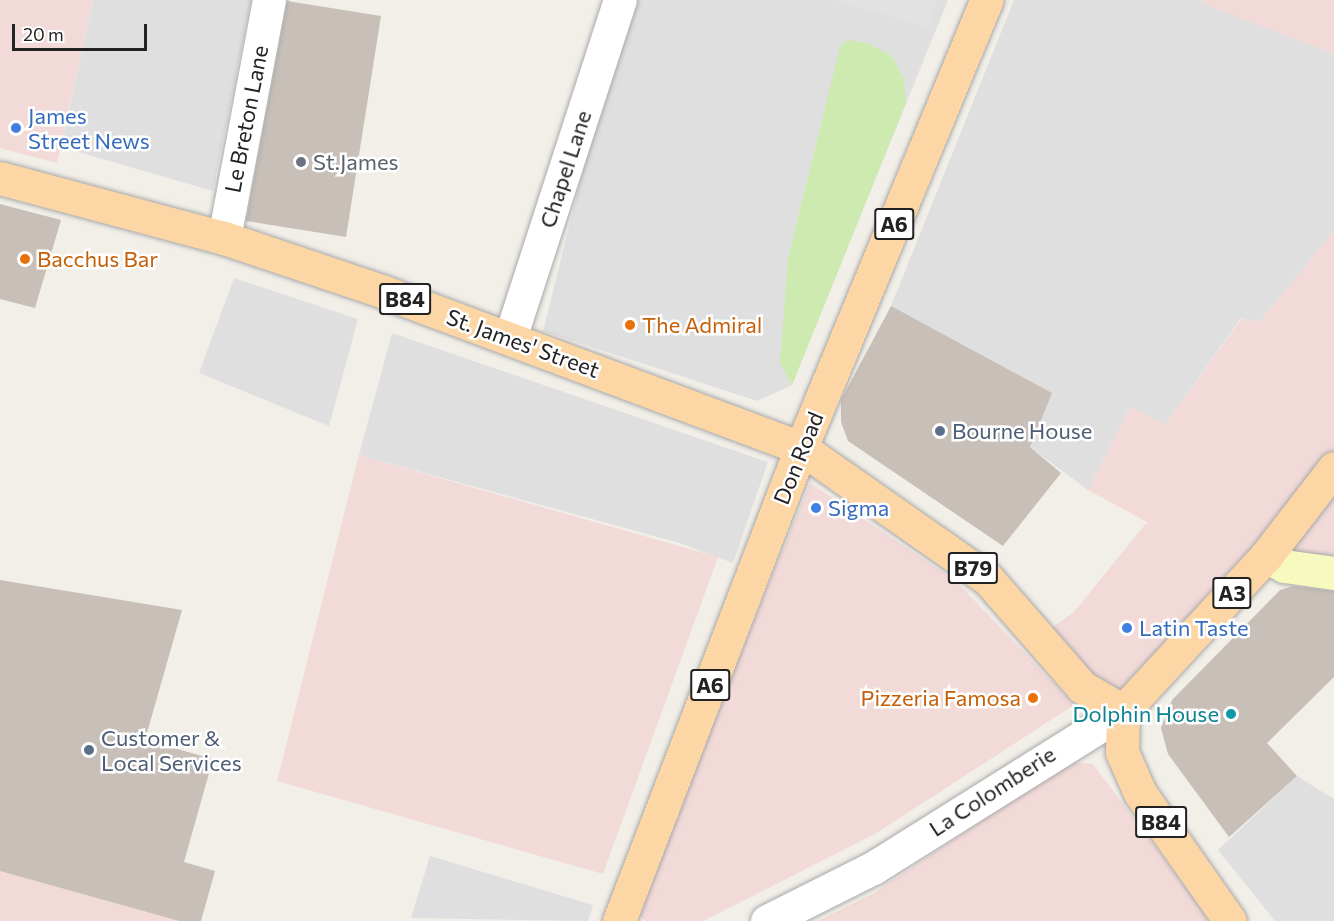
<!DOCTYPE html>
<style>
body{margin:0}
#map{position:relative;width:1334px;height:921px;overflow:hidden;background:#f2efe9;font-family:Commissioner,sans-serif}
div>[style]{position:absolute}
.residential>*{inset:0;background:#e0dfdf}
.commercial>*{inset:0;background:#f2dad9}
.grass>*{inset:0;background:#cdebb0}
.parking>*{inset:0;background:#e2e2e2}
.building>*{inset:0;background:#c7bfb8}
.roads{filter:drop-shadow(0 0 2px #a9a9a9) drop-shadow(0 0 2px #a9a9a9)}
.street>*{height:33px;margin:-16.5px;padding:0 16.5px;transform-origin:16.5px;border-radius:16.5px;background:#fff}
.secondary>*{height:33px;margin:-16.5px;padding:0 16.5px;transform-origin:16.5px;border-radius:16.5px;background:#f7fabf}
.primary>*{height:33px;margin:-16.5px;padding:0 16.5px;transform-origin:16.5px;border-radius:16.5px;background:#fcd6a4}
.dots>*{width:16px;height:16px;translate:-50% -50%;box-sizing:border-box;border:3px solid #fff;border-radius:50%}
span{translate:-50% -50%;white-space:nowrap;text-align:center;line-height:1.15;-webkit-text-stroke:5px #fff;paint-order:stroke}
.shield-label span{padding:2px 4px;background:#fff;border:2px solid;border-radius:4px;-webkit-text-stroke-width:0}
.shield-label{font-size:21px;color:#222;font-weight:700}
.shop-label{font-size:22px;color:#366cbe}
.left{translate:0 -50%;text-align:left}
.street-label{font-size:22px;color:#222}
.worship-label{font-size:22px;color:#5b616d}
.food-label{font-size:22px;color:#c56008}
.right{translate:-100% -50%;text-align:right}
.service-label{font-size:22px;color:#4e5e75}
.culture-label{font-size:22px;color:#0d838f}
.scale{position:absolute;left:12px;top:24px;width:135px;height:27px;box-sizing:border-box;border:3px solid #222;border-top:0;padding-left:8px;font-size:18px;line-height:21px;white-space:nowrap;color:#222;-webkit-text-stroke:4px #fff;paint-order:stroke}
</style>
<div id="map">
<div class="residential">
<div style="clip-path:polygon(93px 0,251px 0,213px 191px,61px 147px)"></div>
<div style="clip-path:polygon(637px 0,948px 0,792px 385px,757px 401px,543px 331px,593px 131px)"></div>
<div style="clip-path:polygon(1014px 0,1203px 0,1334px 54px,1334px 231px,1259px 322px,1241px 318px,1165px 425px,1130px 407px,1088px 490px,1030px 447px,891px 306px)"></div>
<div style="clip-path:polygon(234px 278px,358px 319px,329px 426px,199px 373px)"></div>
<div style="clip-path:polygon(392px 333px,768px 462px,733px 563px,676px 542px,359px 455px)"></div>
<div style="clip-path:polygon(1297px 776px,1334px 799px,1334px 921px,1275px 921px,1218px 850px)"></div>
<div style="clip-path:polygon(430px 856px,593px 905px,588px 921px,411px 918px)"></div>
</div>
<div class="commercial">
<div style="clip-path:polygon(0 0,93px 0,57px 163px,0 148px)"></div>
<div style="clip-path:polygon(1203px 0,1334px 0,1334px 54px,1201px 3px)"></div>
<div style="clip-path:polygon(1334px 231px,1334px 573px,1266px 556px,1123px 711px,1038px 637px,1074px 612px,1147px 522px,1088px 490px,1130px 407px,1165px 425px,1242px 318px,1259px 322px)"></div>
<div style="clip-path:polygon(359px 455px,718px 557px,603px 874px,277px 781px)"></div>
<div style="clip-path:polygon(810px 483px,956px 581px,1074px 705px,875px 834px,703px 921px,646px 921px,635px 914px)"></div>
<div style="clip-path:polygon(1070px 762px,1093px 764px,1211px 921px,818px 921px,874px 893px)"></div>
<div style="clip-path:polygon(0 871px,179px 921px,0 921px)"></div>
</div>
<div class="grass">
<div style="clip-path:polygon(848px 40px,867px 43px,892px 56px,904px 79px,906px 103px,792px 385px,780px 363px,788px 258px,840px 47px)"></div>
</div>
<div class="parking">
<div style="clip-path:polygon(832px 0,938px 0,927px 27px)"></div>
</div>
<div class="building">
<div style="clip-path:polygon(287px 1px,381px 16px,346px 237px,246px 221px)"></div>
<div style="clip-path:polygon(0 204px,61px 220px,35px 308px,0 299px)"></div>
<div style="clip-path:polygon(891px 306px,1052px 393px,1030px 447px,1061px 473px,1003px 546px,848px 441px,841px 422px,841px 400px)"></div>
<div style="clip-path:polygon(0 580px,182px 610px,145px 740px,213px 759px,184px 862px,215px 871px,201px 921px,179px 921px,0 871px)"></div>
<div style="clip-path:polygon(1293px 586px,1334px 591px,1334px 677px,1267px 743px,1297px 776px,1229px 837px,1168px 754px,1161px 728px,1172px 700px,1280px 590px)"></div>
</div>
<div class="roads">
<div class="street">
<div style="left:224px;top:238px;width:242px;rotate:-79.3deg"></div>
<div style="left:510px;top:338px;width:355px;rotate:-72deg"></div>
<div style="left:767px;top:921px;width:119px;rotate:-26.6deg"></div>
<div style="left:873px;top:868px;width:295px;rotate:-32.1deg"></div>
</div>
<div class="secondary">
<div style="left:1266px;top:556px;width:21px;rotate:29deg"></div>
<div style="left:1284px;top:566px;width:50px;rotate:8deg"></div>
</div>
<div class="primary">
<div style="left:0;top:178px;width:232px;rotate:15deg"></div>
<div style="left:224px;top:238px;width:169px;rotate:18.6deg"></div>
<div style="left:384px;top:292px;width:445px;rotate:20.5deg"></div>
<div style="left:801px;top:448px;width:227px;rotate:35deg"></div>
<div style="left:987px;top:578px;width:145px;rotate:48.9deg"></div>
<div style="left:1082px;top:687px;width:48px;rotate:30.3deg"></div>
<div style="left:1123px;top:711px;width:211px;rotate:-47.3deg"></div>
<div style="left:1266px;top:556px;width:111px;rotate:-52.3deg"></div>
<div style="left:1123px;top:711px;width:41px;rotate:91.4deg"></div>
<div style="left:1122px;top:752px;width:45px;rotate:66.3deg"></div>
<div style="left:1140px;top:793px;width:156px;rotate:54.9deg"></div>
<div style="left:619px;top:921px;width:507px;rotate:-68.95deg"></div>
<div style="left:801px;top:448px;width:485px;rotate:-67.5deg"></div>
</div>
</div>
<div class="dots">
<div style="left:16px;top:128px;background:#3f7fe0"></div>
<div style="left:301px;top:162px;background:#6b7280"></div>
<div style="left:25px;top:259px;background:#e8710a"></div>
<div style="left:630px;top:325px;background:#e8710a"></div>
<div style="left:940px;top:431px;background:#5c6f8a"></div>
<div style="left:816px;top:508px;background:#3f7fe0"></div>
<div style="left:1127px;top:628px;background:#3f7fe0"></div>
<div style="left:1033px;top:698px;background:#e8710a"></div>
<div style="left:1231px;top:714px;background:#0f9aa8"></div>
<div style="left:89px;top:750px;background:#5c6f8a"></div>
</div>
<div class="shield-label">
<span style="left:894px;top:224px">A6</span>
<span style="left:405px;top:299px">B84</span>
<span style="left:973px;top:568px">B79</span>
<span style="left:1232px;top:593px">A3</span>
<span style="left:710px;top:685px">A6</span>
<span style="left:1161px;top:822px">B84</span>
</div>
<div class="shop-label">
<span class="left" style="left:28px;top:128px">James<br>Street News</span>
<span class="left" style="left:828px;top:508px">Sigma</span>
<span class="left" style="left:1139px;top:628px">Latin Taste</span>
</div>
<div class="street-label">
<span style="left:246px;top:119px;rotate:-79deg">Le Breton Lane</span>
<span style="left:565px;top:169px;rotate:-72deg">Chapel Lane</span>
<span style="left:523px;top:343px;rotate:20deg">St. James' Street</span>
<span style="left:798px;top:458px;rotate:-68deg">Don Road</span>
<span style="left:992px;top:791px;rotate:-33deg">La Colomberie</span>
</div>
<div class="worship-label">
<span class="left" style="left:313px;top:162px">St.James</span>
</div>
<div class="food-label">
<span class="left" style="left:37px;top:259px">Bacchus Bar</span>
<span class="left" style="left:642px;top:325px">The Admiral</span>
<span class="right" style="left:1021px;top:698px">Pizzeria Famosa</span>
</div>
<div class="service-label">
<span class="left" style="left:952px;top:431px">Bourne House</span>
<span class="left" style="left:101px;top:750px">Customer &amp;<br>Local Services</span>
</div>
<div class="culture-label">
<span class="right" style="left:1219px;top:714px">Dolphin House</span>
</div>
<div class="scale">20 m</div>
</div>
